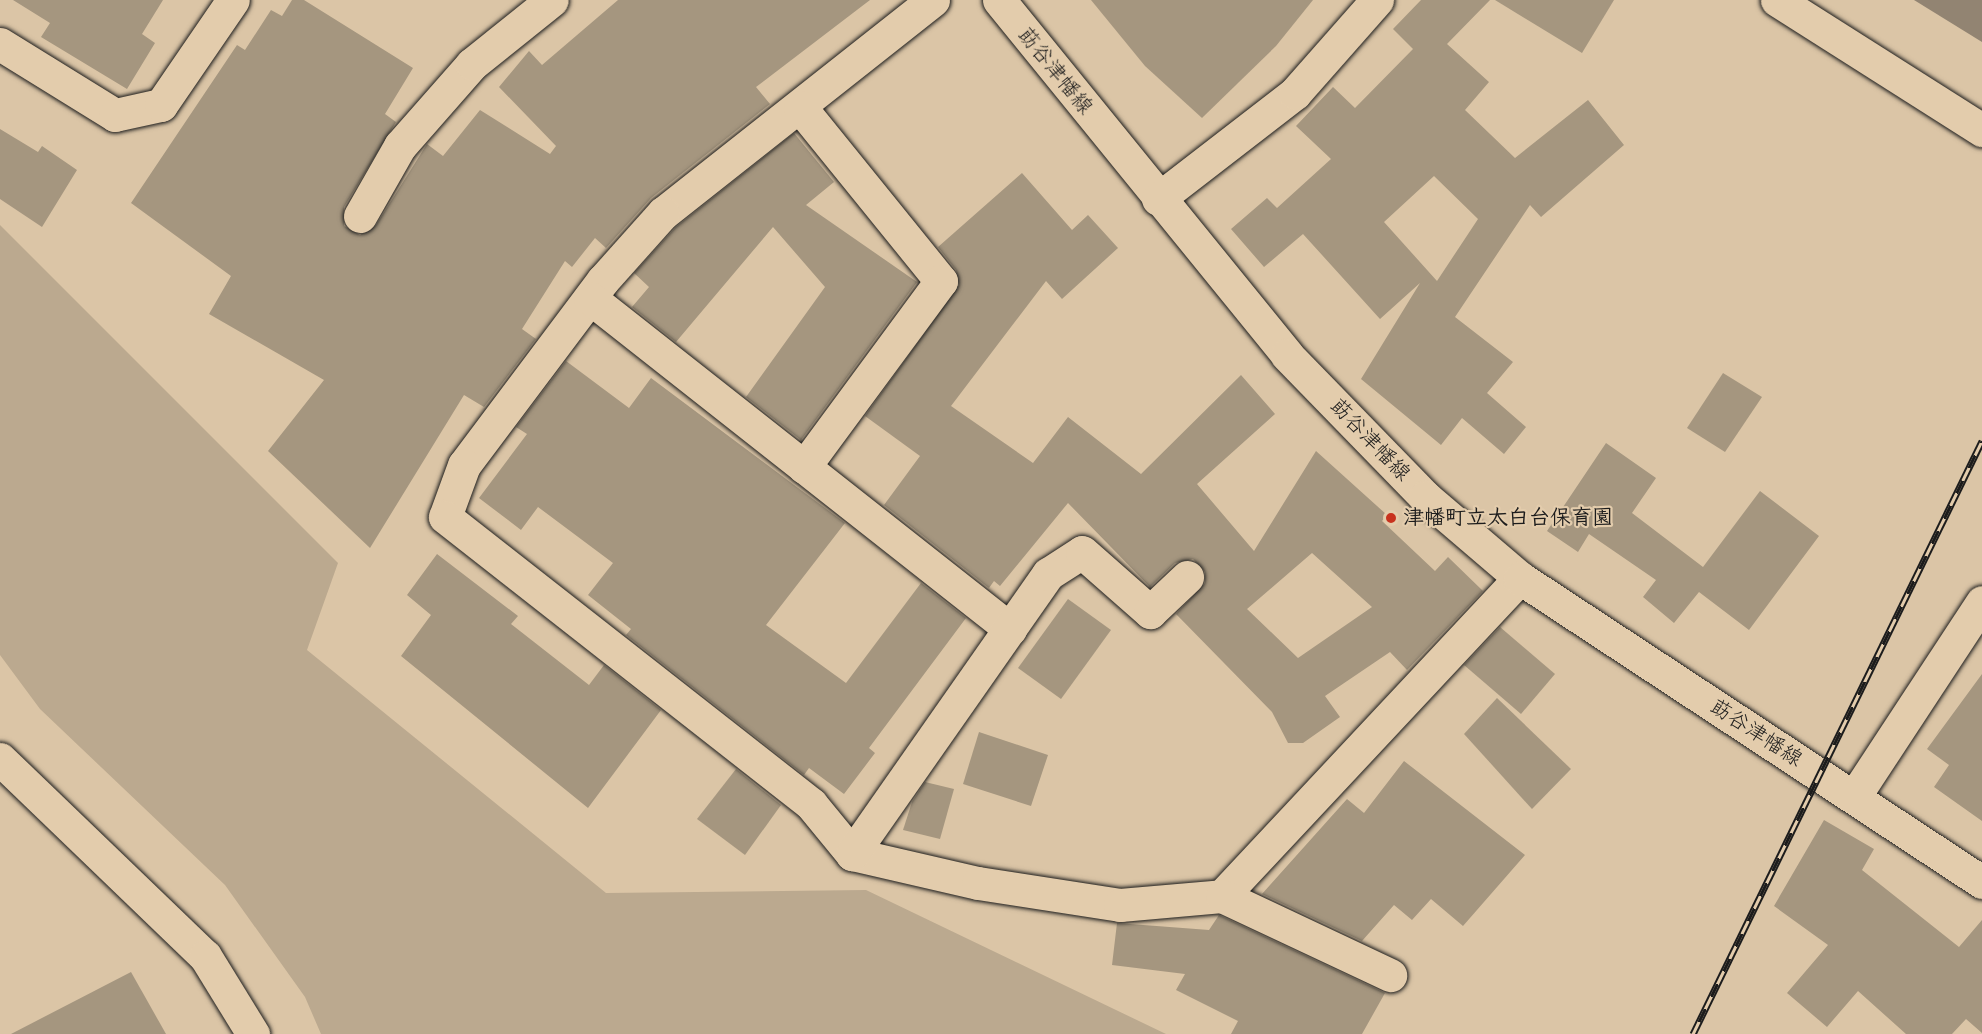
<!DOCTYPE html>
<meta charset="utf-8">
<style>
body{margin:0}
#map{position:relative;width:1982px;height:1034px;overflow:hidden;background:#dbc5a6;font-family:Mynerve,"Klee One",sans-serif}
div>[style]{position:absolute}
.green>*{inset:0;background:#bba98f}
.water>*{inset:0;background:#928472}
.building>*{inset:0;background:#a5967f}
.roads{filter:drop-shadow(0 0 2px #1c1c1c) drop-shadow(0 0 2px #1c1c1c)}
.street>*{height:33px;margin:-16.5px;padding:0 16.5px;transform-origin:16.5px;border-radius:16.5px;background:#e3ccac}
.secondary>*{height:33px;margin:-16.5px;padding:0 16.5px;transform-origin:16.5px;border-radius:16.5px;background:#e3ccac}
.rail>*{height:7px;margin-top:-3.5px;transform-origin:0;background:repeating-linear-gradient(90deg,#e3ccac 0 14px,#1c1c1c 0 28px);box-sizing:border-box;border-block:2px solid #1c1c1c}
.dots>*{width:16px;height:16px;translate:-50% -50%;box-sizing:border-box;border:3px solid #e3ccac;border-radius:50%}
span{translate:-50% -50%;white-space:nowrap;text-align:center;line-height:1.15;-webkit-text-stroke:4.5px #e3ccac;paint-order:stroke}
.street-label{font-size:21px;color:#1c1c1c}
.poi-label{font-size:21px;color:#1c1c1c;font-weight:700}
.left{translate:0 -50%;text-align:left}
</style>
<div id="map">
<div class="green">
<div style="clip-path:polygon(0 225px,338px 563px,307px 650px,606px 893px,866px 890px,1166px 1034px,321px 1034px,305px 997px,225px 885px,40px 709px,0 655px)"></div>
</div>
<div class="water">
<div style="clip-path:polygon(1914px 0,1982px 0,1982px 42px)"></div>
</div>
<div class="building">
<div style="clip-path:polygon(13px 0,163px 0,142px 34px,155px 43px,127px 89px,41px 37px,50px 23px)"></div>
<div style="clip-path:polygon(292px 0,304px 0,413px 68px,385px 114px,396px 122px,344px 207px,344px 226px,360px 235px,376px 225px,427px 144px,443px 156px,480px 110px,550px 154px,556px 146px,499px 87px,529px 51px,542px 65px,618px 0,870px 0,756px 87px,770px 104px,651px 198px,606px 248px,595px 238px,572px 267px,565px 261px,522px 329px,536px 339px,484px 407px,464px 395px,370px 548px,268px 451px,324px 380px,209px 314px,231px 276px,131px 203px,237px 45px,245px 50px,271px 10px,282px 16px)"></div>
<div style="clip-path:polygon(1091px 0,1313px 0,1276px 46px,1202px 118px,1145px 66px)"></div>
<div style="clip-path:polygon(evenodd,1421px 0,1490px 0,1447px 44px,1489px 82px,1465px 110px,1515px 158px,1588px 100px,1624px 145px,1541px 217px,1530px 205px,1455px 317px,1513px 362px,1487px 393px,1526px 427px,1504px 454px,1462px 418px,1441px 445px,1361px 379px,1420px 283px,1380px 319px,1303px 234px,1264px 267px,1231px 229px,1267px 198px,1277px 208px,1331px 159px,1296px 126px,1333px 87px,1355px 108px,1413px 49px,1393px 29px,1421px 0,1434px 176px,1478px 219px,1437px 281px,1384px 222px,1434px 176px)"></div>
<div style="clip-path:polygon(1495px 0,1614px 0,1582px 53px)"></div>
<div style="clip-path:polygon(0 129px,38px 152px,42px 146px,77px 170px,42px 227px,0 199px)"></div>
<div style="clip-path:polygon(794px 133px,834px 182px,806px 205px,917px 282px,801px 440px,746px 397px,825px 287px,773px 227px,676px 342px,632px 307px,649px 287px,634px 273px,676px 227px)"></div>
<div style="clip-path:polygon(evenodd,1022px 173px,1072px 230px,1088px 215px,1118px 248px,1062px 299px,1046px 281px,951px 406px,1033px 463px,1068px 417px,1141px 474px,1241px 375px,1275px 414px,1197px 484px,1254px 551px,1316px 451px,1387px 515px,1382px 521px,1435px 571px,1448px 557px,1483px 591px,1407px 670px,1390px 652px,1325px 696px,1340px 717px,1303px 743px,1288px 743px,1272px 712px,1176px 614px,1205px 583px,1205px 572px,1193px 559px,1175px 563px,1150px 587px,1068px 503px,1000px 586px,994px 581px,989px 588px,884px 505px,920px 456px,865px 416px,959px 285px,956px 270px,938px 247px,1022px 173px,1312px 553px,1372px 607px,1298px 658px,1247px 609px,1312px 553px)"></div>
<div style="clip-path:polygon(566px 361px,629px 408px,651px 378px,845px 523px,766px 625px,846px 683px,921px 583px,966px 618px,869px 748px,875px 753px,844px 794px,809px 768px,804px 775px,626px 635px,631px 629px,588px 595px,613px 563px,538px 507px,521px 530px,479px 498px,527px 434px,516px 427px)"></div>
<div style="clip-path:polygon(1723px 373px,1762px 397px,1725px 452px,1687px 428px)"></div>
<div style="clip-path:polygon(1606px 443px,1656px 478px,1632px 513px,1703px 567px,1760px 491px,1819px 536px,1749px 630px,1699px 592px,1674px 623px,1643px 597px,1656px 580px,1589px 534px,1578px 552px,1547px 531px)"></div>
<div style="clip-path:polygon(437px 554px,518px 616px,511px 624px,589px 685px,604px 665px,661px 710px,588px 808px,401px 656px,431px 615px,407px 595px)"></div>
<div style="clip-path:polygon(1068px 599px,1111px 630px,1061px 699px,1018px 668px)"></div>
<div style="clip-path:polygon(1500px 627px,1555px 674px,1521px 714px,1464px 665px)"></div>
<div style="clip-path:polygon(1982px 674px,1982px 821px,1934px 787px,1949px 765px,1927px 749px)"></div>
<div style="clip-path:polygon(1497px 698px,1571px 769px,1532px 809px,1464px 734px)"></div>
<div style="clip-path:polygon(979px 732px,1048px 755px,1031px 806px,963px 784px)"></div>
<div style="clip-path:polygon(1404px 761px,1525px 855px,1463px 926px,1431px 899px,1412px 920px,1394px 905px,1362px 941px,1262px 894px,1347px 799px,1364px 813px)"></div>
<div style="clip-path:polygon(736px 769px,781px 805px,745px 855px,697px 819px)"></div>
<div style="clip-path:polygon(925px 782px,954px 789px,940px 839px,903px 830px,912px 802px)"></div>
<div style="clip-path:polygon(1824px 820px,1874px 849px,1862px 870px,1959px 947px,1982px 920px,1982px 1033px,1966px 1019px,1952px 1034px,1906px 1034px,1858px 991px,1827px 1027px,1787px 993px,1828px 945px,1774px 906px)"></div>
<div style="clip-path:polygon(1219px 915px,1385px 993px,1362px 1034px,1231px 1034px,1238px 1021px,1176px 990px,1185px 974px,1112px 965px,1117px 923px,1209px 930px)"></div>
<div style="clip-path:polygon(131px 972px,166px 1034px,11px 1034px)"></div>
</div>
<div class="roads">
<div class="street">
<div style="left:933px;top:0;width:344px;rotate:141.7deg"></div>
<div style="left:663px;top:213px;width:90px;rotate:131.8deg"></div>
<div style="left:603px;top:280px;width:231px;rotate:126.9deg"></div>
<div style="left:464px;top:465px;width:55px;rotate:110.1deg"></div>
<div style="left:445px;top:517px;width:465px;rotate:38.1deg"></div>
<div style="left:811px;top:804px;width:65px;rotate:50.6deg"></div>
<div style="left:852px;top:854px;width:129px;rotate:13deg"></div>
<div style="left:978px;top:883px;width:144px;rotate:8.8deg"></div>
<div style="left:1120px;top:905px;width:102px;rotate:-5deg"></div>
<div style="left:1222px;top:896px;width:436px;rotate:-46.9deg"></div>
<div style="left:1777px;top:0;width:243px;rotate:32.4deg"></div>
<div style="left:0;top:44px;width:135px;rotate:31.7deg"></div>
<div style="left:115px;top:115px;width:47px;rotate:-12.3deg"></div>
<div style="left:161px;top:105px;width:127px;rotate:-55.6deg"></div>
<div style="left:800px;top:107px;width:224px;rotate:51deg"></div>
<div style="left:941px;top:281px;width:231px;rotate:126.4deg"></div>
<div style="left:360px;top:216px;width:81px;rotate:-60.3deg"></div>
<div style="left:400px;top:146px;width:109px;rotate:-48.7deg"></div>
<div style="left:472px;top:64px;width:102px;rotate:-38.7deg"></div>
<div style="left:590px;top:298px;width:535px;rotate:38.24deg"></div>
<div style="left:1854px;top:797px;width:233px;rotate:-56.7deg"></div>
<div style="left:852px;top:854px;width:342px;rotate:-55deg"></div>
<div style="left:1048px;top:574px;width:40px;rotate:-32.9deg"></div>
<div style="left:1082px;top:552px;width:91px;rotate:41.4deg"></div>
<div style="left:1150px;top:612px;width:51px;rotate:-43.4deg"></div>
<div style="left:1222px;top:896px;width:186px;rotate:25.2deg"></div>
</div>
<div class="secondary">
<div style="left:999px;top:0;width:457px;rotate:50.9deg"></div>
<div style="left:1287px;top:355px;width:198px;rotate:45.8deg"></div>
<div style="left:1425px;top:497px;width:125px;rotate:40.5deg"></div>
<div style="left:1520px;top:578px;width:553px;rotate:33.35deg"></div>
<div style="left:1158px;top:199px;width:173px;rotate:-37.7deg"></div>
<div style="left:1295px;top:93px;width:124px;rotate:-48.6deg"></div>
<div style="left:0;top:759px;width:284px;rotate:43.9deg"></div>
<div style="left:205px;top:956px;width:92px;rotate:58.4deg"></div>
</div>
</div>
<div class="rail">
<div style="left:1693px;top:1034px;width:660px;rotate:-64.02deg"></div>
</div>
<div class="dots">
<div style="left:1391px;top:518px;background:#c8321e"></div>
</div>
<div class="street-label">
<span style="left:1055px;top:71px;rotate:51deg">莇谷津幡線</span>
<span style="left:1370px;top:440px;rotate:46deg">莇谷津幡線</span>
<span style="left:1756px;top:733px;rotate:33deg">莇谷津幡線</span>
</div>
<div class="poi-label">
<span class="left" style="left:1403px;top:518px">津幡町立太白台保育園</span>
</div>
</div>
